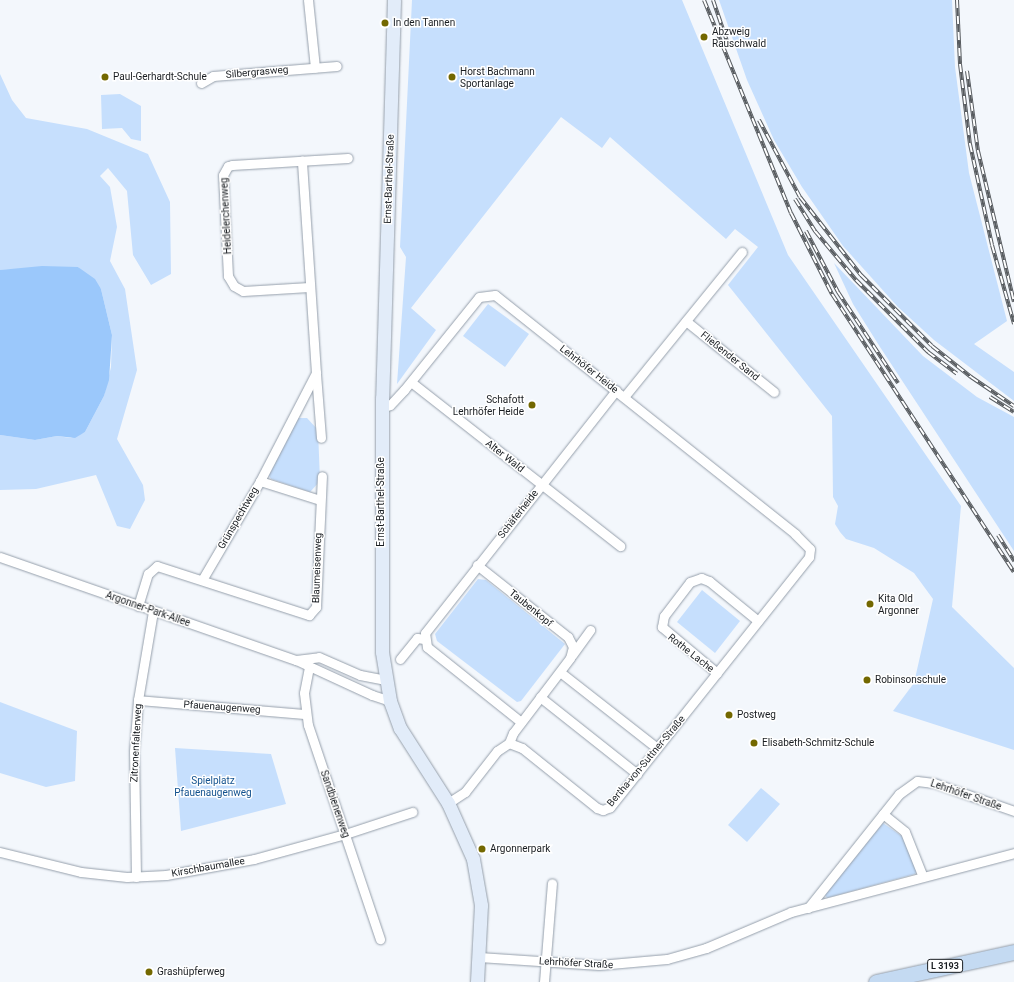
<!DOCTYPE html>
<meta charset="utf-8">
<style>
body{margin:0}
#map{position:relative;width:1014px;height:982px;overflow:hidden;background:#f3f7fc;font-family:Roboto,sans-serif}
div>[style]{position:absolute}
.green>*{inset:0;background:#c6dffd}
.water>*{inset:0;background:#9bc8fb}
.roads{filter:drop-shadow(0 0 1px #959fab) drop-shadow(0 0 1px #959fab)}
.street>*{height:9px;margin:-4.5px;padding:0 4.5px;transform-origin:4.5px;border-radius:4.5px;background:#fff}
.secondary>*{height:13px;margin:-6.5px;padding:0 6.5px;transform-origin:6.5px;border-radius:6.5px;background:#e2ecf9}
.primary>*{height:15px;margin:-7.5px;padding:0 7.5px;transform-origin:7.5px;border-radius:7.5px;background:#c4daf2}
.rail>*{height:4px;margin-top:-2px;transform-origin:0;background:repeating-linear-gradient(90deg,#fff 0 8px,#575b5f 0 16px);box-sizing:border-box;border-block:1px solid #575b5f}
.dots>*{width:11px;height:11px;translate:-50% -50%;box-sizing:border-box;border:2px solid #fff;border-radius:50%}
span{translate:-50% -50%;white-space:nowrap;text-align:center;line-height:1.15;-webkit-text-stroke:3px #fff;paint-order:stroke}
.shield-label span{padding:1px 3px;background:#fff;border:1px solid;border-radius:3px;-webkit-text-stroke-width:0}
.shield-label{font-size:9px;color:#191d21;font-weight:700}
.poi-label{font-size:10px;color:#191d21}
.left{translate:0 -50%;text-align:left}
.right{translate:-100% -50%;text-align:right}
.street-label{font-size:10px;color:#191d21}
.park-label{font-size:10px;color:#13528e}
</style>
<div id="map">
<div class="green">
<div style="clip-path:polygon(412px 0,682px 0,788px 255px,961px 506px,952px 607px,1014px 668px,1014px 750px,893px 711px,914px 683px,933px 599px,914px 573px,874px 548px,846px 539px,840px 532px,835px 524px,838px 506px,833px 497px,832px 416px,728px 285px,758px 247px,735px 229px,726px 239px,610px 137px,602px 148px,561px 117px,411px 308px,436px 330px,397px 384px,406px 257px,400px 247px)"></div>
<div style="clip-path:polygon(719px 0,952px 0,955px 67px,969px 173px,1007px 321px,974px 344px,1014px 372px,1014px 401px,934px 340px,898px 307px,843px 246px,802px 187px,774px 140px,747px 80px)"></div>
<div style="clip-path:polygon(0 74px,12px 100px,26px 118px,87px 129px,148px 154px,170px 202px,171px 274px,151px 285px,133px 255px,127px 191px,108px 168px,100px 176px,110px 187px,117px 227px,110px 261px,125px 289px,137px 370px,117px 439px,143px 485px,145px 500px,130px 529px,117px 526px,96px 475px,36px 489px,0 490px,0 435px,35px 440px,57px 436px,71px 438px,85px 432px,104px 396px,111px 367px,112px 335px,101px 289px,78px 267px,0 270px)"></div>
<div style="clip-path:polygon(120px 94px,141px 106px,141px 141px,131px 139px,122px 128px,102px 129px,101px 95px)"></div>
<div style="clip-path:polygon(834px 263px,923px 356px,977px 397px,1014px 417px,1014px 551px,880px 347px,853px 304px)"></div>
<div style="clip-path:polygon(488px 304px,529px 334px,505px 367px,463px 336px)"></div>
<div style="clip-path:polygon(298px 418px,307px 418px,318px 430px,320px 481px,310px 492px,271px 479px,268px 474px)"></div>
<div style="clip-path:polygon(478px 579px,486px 580px,565px 644px,521px 701px,517px 702px,437px 641px,435px 634px)"></div>
<div style="clip-path:polygon(702px 590px,740px 621px,715px 653px,677px 622px)"></div>
<div style="clip-path:polygon(0 702px,77px 731px,75px 781px,46px 787px,0 773px)"></div>
<div style="clip-path:polygon(175px 748px,271px 754px,286px 804px,181px 831px)"></div>
<div style="clip-path:polygon(761px 788px,780px 804px,747px 842px,728px 825px)"></div>
<div style="clip-path:polygon(883px 823px,903px 837px,917px 870px,915px 874px,827px 898px,825px 895px,828px 889px)"></div>
</div>
<div class="water">
<div style="clip-path:polygon(42px 266px,78px 267px,95px 279px,101px 289px,112px 335px,109px 380px,104px 396px,85px 432px,75px 438px,57px 436px,35px 440px,0 435px,0 270px)"></div>
</div>
<div class="roads">
<div class="street">
<div style="left:308px;top:0;width:68px;rotate:84.1deg"></div>
<div style="left:201px;top:83px;width:14px;rotate:-30deg"></div>
<div style="left:213px;top:76px;width:124px;rotate:-4.6deg"></div>
<div style="left:309px;top:287px;width:66px;rotate:176.5deg"></div>
<div style="left:243px;top:291px;width:10px;rotate:-151deg"></div>
<div style="left:234px;top:286px;width:12px;rotate:-121deg"></div>
<div style="left:228px;top:276px;width:101px;rotate:-92.8deg"></div>
<div style="left:223px;top:175px;width:10px;rotate:-61deg"></div>
<div style="left:228px;top:166px;width:4px;rotate:-14deg"></div>
<div style="left:232px;top:165px;width:116px;rotate:-3.5deg"></div>
<div style="left:686px;top:321px;width:113px;rotate:38.9deg"></div>
<div style="left:316px;top:374px;width:64px;rotate:85.5deg"></div>
<div style="left:411px;top:382px;width:266px;rotate:38.1deg"></div>
<div style="left:624px;top:397px;width:187px;rotate:-50.9deg"></div>
<div style="left:381px;top:408px;width:9px;rotate:-18deg"></div>
<div style="left:390px;top:405px;width:21px;rotate:-47deg"></div>
<div style="left:404px;top:390px;width:119px;rotate:-51.1deg"></div>
<div style="left:479px;top:297px;width:16px;rotate:-7deg"></div>
<div style="left:495px;top:295px;width:384px;rotate:38.5deg"></div>
<div style="left:795px;top:534px;width:21px;rotate:45deg"></div>
<div style="left:810px;top:549px;width:8px;rotate:97deg"></div>
<div style="left:809px;top:557px;width:320px;rotate:128.5deg"></div>
<div style="left:610px;top:807px;width:8px;rotate:157deg"></div>
<div style="left:603px;top:810px;width:6px;rotate:-162deg"></div>
<div style="left:597px;top:808px;width:96px;rotate:-141.3deg"></div>
<div style="left:522px;top:748px;width:14px;rotate:-159deg"></div>
<div style="left:509px;top:743px;width:14px;rotate:146deg"></div>
<div style="left:497px;top:751px;width:52px;rotate:128deg"></div>
<div style="left:465px;top:792px;width:20px;rotate:147deg"></div>
<div style="left:260px;top:481px;width:63px;rotate:17.6deg"></div>
<div style="left:0;top:557px;width:313px;rotate:19.2deg"></div>
<div style="left:296px;top:660px;width:84px;rotate:24.7deg"></div>
<div style="left:372px;top:695px;width:19px;rotate:18deg"></div>
<div style="left:477px;top:565px;width:116px;rotate:38.4deg"></div>
<div style="left:568px;top:637px;width:11px;rotate:63deg"></div>
<div style="left:573px;top:647px;width:11px;rotate:105deg"></div>
<div style="left:570px;top:658px;width:94px;rotate:127.2deg"></div>
<div style="left:513px;top:733px;width:11px;rotate:112deg"></div>
<div style="left:202px;top:580px;width:115px;rotate:-59.6deg"></div>
<div style="left:260px;top:481px;width:122px;rotate:-62.6deg"></div>
<div style="left:316px;top:373px;width:213px;rotate:-93.8deg"></div>
<div style="left:138px;top:606px;width:34px;rotate:-73deg"></div>
<div style="left:148px;top:574px;width:12px;rotate:-42deg"></div>
<div style="left:157px;top:566px;width:160px;rotate:17.9deg"></div>
<div style="left:309px;top:615px;width:11px;rotate:-49deg"></div>
<div style="left:316px;top:607px;width:131px;rotate:-87.4deg"></div>
<div style="left:572px;top:655px;width:31px;rotate:-54deg"></div>
<div style="left:400px;top:659px;width:27px;rotate:-51deg"></div>
<div style="left:417px;top:638px;width:7px;rotate:8deg"></div>
<div style="left:296px;top:660px;width:23px;rotate:-7deg"></div>
<div style="left:319px;top:657px;width:45px;rotate:23.7deg"></div>
<div style="left:360px;top:675px;width:25px;rotate:11deg"></div>
<div style="left:309px;top:667px;width:26px;rotate:101deg"></div>
<div style="left:304px;top:693px;width:32px;rotate:83deg"></div>
<div style="left:308px;top:725px;width:226px;rotate:71.4deg"></div>
<div style="left:560px;top:672px;width:123px;rotate:38.1deg"></div>
<div style="left:717px;top:673px;width:72px;rotate:-140.1deg"></div>
<div style="left:662px;top:627px;width:11px;rotate:-80deg"></div>
<div style="left:664px;top:616px;width:43px;rotate:-52.6deg"></div>
<div style="left:690px;top:582px;width:12px;rotate:-20deg"></div>
<div style="left:701px;top:578px;width:9px;rotate:21deg"></div>
<div style="left:709px;top:581px;width:63px;rotate:39.2deg"></div>
<div style="left:540px;top:697px;width:124px;rotate:38.4deg"></div>
<div style="left:138px;top:700px;width:168px;rotate:4.8deg"></div>
<div style="left:521px;top:722px;width:120px;rotate:-141.4deg"></div>
<div style="left:427px;top:647px;width:14px;rotate:-98deg"></div>
<div style="left:425px;top:633px;width:309px;rotate:-51.8deg"></div>
<div style="left:883px;top:814px;width:28px;rotate:39deg"></div>
<div style="left:905px;top:832px;width:48px;rotate:68.2deg"></div>
<div style="left:0;top:852px;width:83px;rotate:13.9deg"></div>
<div style="left:81px;top:872px;width:46px;rotate:6.2deg"></div>
<div style="left:127px;top:877px;width:39px;rotate:-3deg"></div>
<div style="left:166px;top:875px;width:89px;rotate:-10.3deg"></div>
<div style="left:254px;top:859px;width:94px;rotate:-15.4deg"></div>
<div style="left:345px;top:834px;width:71px;rotate:-18.2deg"></div>
<div style="left:136px;top:877px;width:126px;rotate:-90.9deg"></div>
<div style="left:134px;top:751px;width:51px;rotate:-85.5deg"></div>
<div style="left:138px;top:700px;width:90px;rotate:-80.4deg"></div>
<div style="left:808px;top:908px;width:146px;rotate:-51.4deg"></div>
<div style="left:899px;top:794px;width:22px;rotate:-36deg"></div>
<div style="left:917px;top:781px;width:17px;rotate:7deg"></div>
<div style="left:934px;top:783px;width:85px;rotate:19.3deg"></div>
<div style="left:479px;top:957px;width:120px;rotate:3.8deg"></div>
<div style="left:599px;top:965px;width:68px;rotate:-5deg"></div>
<div style="left:667px;top:959px;width:41px;rotate:-15.8deg"></div>
<div style="left:706px;top:948px;width:92px;rotate:-23deg"></div>
<div style="left:791px;top:912px;width:231px;rotate:-14.8deg"></div>
<div style="left:544px;top:982px;width:99px;rotate:-85.4deg"></div>
</div>
<div class="secondary">
<div style="left:394px;top:0;width:398px;rotate:91.7deg"></div>
<div style="left:382px;top:398px;width:254px;rotate:90deg"></div>
<div style="left:382px;top:652px;width:50px;rotate:80.7deg"></div>
<div style="left:390px;top:701px;width:29px;rotate:70deg"></div>
<div style="left:400px;top:728px;width:89px;rotate:57.4deg"></div>
<div style="left:448px;top:803px;width:61px;rotate:65.9deg"></div>
<div style="left:473px;top:859px;width:47px;rotate:80.1deg"></div>
<div style="left:481px;top:905px;width:77px;rotate:93deg"></div>
</div>
<div class="primary">
<div style="left:876px;top:982px;width:141px;rotate:-12.3deg"></div>
</div>
</div>
<div class="rail">
<div style="left:704px;top:0;width:230px;rotate:67.8deg"></div>
<div style="left:791px;top:213px;width:91px;rotate:63.2deg"></div>
<div style="left:832px;top:294px;width:332px;rotate:56.8deg"></div>
<div style="left:713px;top:0;width:50px;rotate:71.2deg"></div>
<div style="left:957px;top:0;width:64px;rotate:87.3deg"></div>
<div style="left:960px;top:64px;width:81px;rotate:82.9deg"></div>
<div style="left:970px;top:144px;width:103px;rotate:77.7deg"></div>
<div style="left:992px;top:245px;width:82px;rotate:74.4deg"></div>
<div style="left:967px;top:71px;width:81px;rotate:82.2deg"></div>
<div style="left:978px;top:151px;width:155px;rotate:76.6deg"></div>
<div style="left:759px;top:120px;width:87px;rotate:62deg"></div>
<div style="left:800px;top:197px;width:99px;rotate:52deg"></div>
<div style="left:861px;top:275px;width:100px;rotate:45deg"></div>
<div style="left:932px;top:346px;width:50px;rotate:38.5deg"></div>
<div style="left:971px;top:377px;width:52px;rotate:34deg"></div>
<div style="left:795px;top:199px;width:38px;rotate:58deg"></div>
<div style="left:815px;top:231px;width:64px;rotate:50.1deg"></div>
<div style="left:856px;top:280px;width:102px;rotate:45deg"></div>
<div style="left:928px;top:352px;width:36px;rotate:37deg"></div>
<div style="left:806px;top:231px;width:69px;rotate:62.3deg"></div>
<div style="left:838px;top:292px;width:109px;rotate:56.6deg"></div>
<div style="left:990px;top:397px;width:28px;rotate:32deg"></div>
<div style="left:998px;top:535px;width:31px;rotate:58deg"></div>
</div>
<div class="dots">
<div style="left:385px;top:23px;background:#736800"></div>
<div style="left:704px;top:37px;background:#736800"></div>
<div style="left:105px;top:77px;background:#736800"></div>
<div style="left:452px;top:77px;background:#736800"></div>
<div style="left:532px;top:405px;background:#736800"></div>
<div style="left:870px;top:604px;background:#736800"></div>
<div style="left:867px;top:680px;background:#736800"></div>
<div style="left:729px;top:715px;background:#736800"></div>
<div style="left:754px;top:743px;background:#736800"></div>
<div style="left:482px;top:849px;background:#736800"></div>
<div style="left:149px;top:972px;background:#736800"></div>
</div>
<div class="shield-label">
<span style="left:945px;top:966px">L 3193</span>
</div>
<div class="poi-label">
<span class="left" style="left:393px;top:23px">In den Tannen</span>
<span class="left" style="left:712px;top:37px">Abzweig<br>Rauschwald</span>
<span class="left" style="left:460px;top:77px">Horst Bachmann<br>Sportanlage</span>
<span class="left" style="left:113px;top:77px">Paul-Gerhardt-Schule</span>
<span class="right" style="left:524px;top:405px">Schafott<br>Lehrhöfer Heide</span>
<span class="left" style="left:878px;top:604px">Kita Old<br>Argonner</span>
<span class="left" style="left:875px;top:680px">Robinsonschule</span>
<span class="left" style="left:737px;top:715px">Postweg</span>
<span class="left" style="left:762px;top:743px">Elisabeth-Schmitz-Schule</span>
<span class="left" style="left:490px;top:849px">Argonnerpark</span>
<span class="left" style="left:157px;top:972px">Grashüpferweg</span>
</div>
<div class="street-label">
<span style="left:257px;top:72px;rotate:-5deg">Silbergrasweg</span>
<span style="left:389px;top:179px;rotate:-88deg">Ernst-Barthel-Straße</span>
<span style="left:226px;top:216px;rotate:-93deg">Heidelerchenweg</span>
<span style="left:730px;top:356px;rotate:39deg">Fließender Sand</span>
<span style="left:589px;top:369px;rotate:38deg">Lehrhöfer Heide</span>
<span style="left:505px;top:456px;rotate:38deg">Alter Wald</span>
<span style="left:381px;top:502px;rotate:-90deg">Ernst-Barthel-Straße</span>
<span style="left:518px;top:514px;rotate:-52deg">Schäferheide</span>
<span style="left:238px;top:518px;rotate:-60deg">Grünspechtweg</span>
<span style="left:317px;top:568px;rotate:-88deg">Blaumeisenweg</span>
<span style="left:531px;top:608px;rotate:39deg">Taubenkopf</span>
<span style="left:148px;top:609px;rotate:19deg">Argonner-Park-Allee</span>
<span style="left:691px;top:653px;rotate:38deg">Rothe Lache</span>
<span style="left:222px;top:707px;rotate:4deg">Pfauenaugenweg</span>
<span style="left:136px;top:743px;rotate:-87deg">Zitronenfalterweg</span>
<span style="left:646px;top:761px;rotate:-50deg">Bertha-von-Suttner-Straße</span>
<span style="left:966px;top:795px;rotate:19deg">Lehrhöfer Straße</span>
<span style="left:335px;top:804px;rotate:71deg">Sandbienenweg</span>
<span style="left:208px;top:867px;rotate:-10deg">Kirschbaumallee</span>
<span style="left:576px;top:963px;rotate:3deg">Lehrhöfer Straße</span>
</div>
<div class="park-label">
<span style="left:213px;top:786px">Spielplatz<br>Pfauenaugenweg</span>
</div>
</div>
